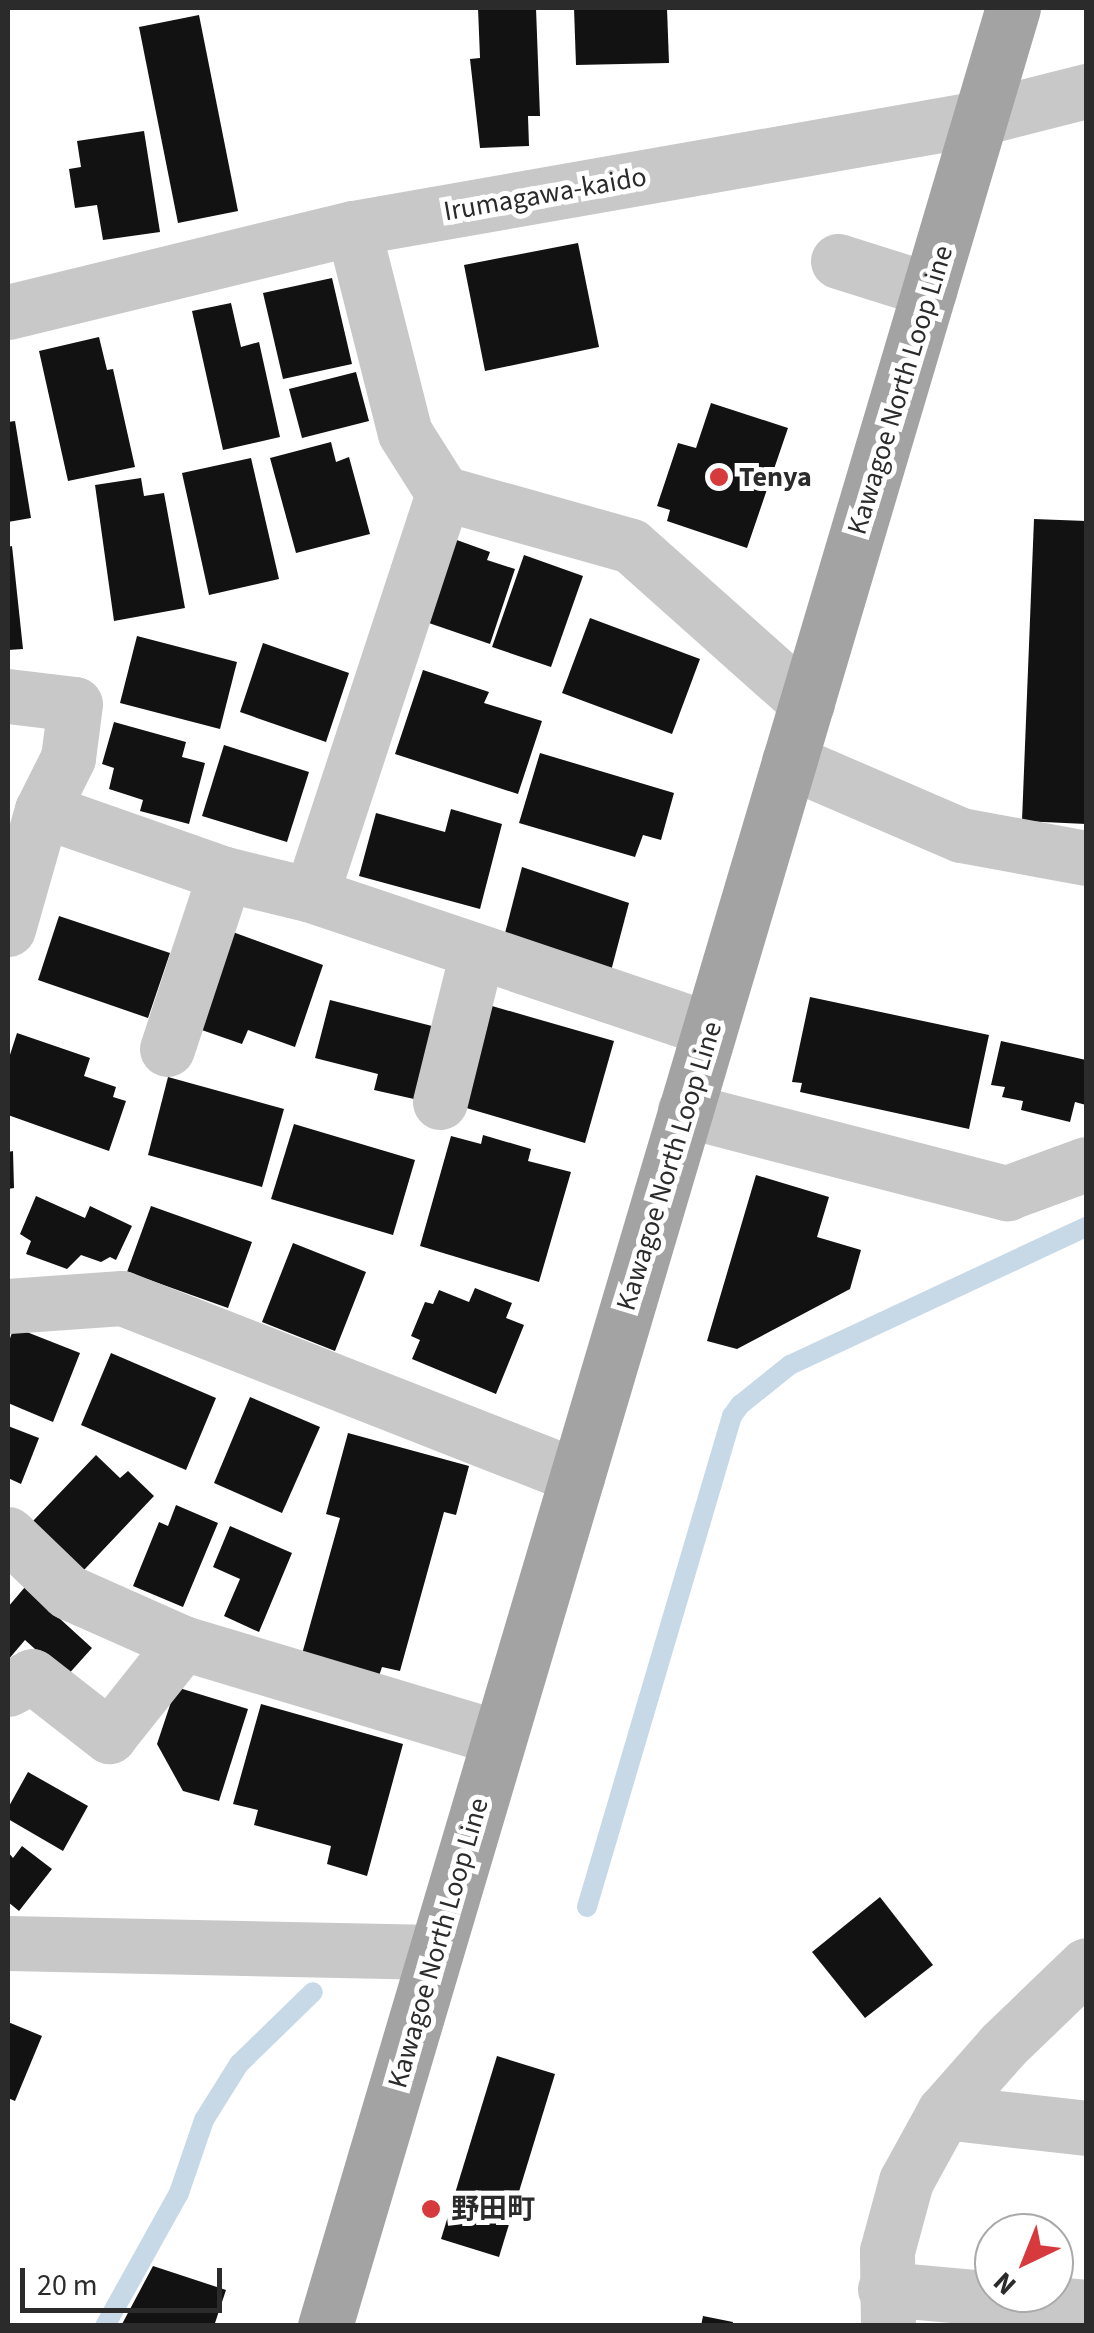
<!DOCTYPE html>
<meta charset="utf-8">
<style>
body{margin:0}
#map{position:relative;width:1094px;height:2333px;overflow:hidden;background:#fff;font-family:"Source Sans 3","Noto Sans JP",sans-serif}
div>[style]{position:absolute}
.stream>*{height:20px;margin:-10px;padding:0 10px;transform-origin:10px;border-radius:10px;background:#c7d9e7}
.building>*{inset:0;background:#121212}
.minor>*{height:55px;margin:-27.5px;padding:0 27.5px;transform-origin:27.5px;border-radius:27.5px;background:#c8c8c8}
.major>*{height:55px;margin:-27.5px;padding:0 27.5px;transform-origin:27.5px;border-radius:27.5px;background:#a3a3a3}
.dots>*{width:28px;height:28px;translate:-50% -50%;box-sizing:border-box;border:5px solid #fff;border-radius:50%}
span{translate:-50% -50%;white-space:nowrap;text-align:center;line-height:1.15;-webkit-text-stroke:10px #fff;paint-order:stroke}
.street-label{font-size:28px;color:#2b2b2b}
.poi-label{font-size:28px;color:#2b2b2b;font-weight:700}
.left{translate:0 -50%;text-align:left}
.frame{position:absolute;inset:0;border:10px solid #2b2b2b;pointer-events:none}
.north{position:absolute;left:974px;top:2213px;width:100px;height:100px;box-sizing:border-box;background:#fff;border:2px solid #aaa;border-radius:50%;rotate:223deg;font-size:28px;font-weight:700;line-height:40px;text-align:center;color:#2b2b2b}
.north::after{content:'';display:block;margin:auto;width:35px;height:45px;background:#d63a3c;clip-path:polygon(50% 0,100% 100%,50% 72%,0 100%)}
.scale{position:absolute;left:20px;top:2268px;width:202px;height:45px;box-sizing:border-box;border:5px solid #2b2b2b;border-top:0;padding-left:12px;font-size:30px;line-height:35px;white-space:nowrap;color:#2b2b2b;-webkit-text-stroke:8px #fff;paint-order:stroke}
</style>
<div id="map">
<div class="stream">
<div style="left:587px;top:1907px;width:512px;rotate:-73.55deg"></div>
<div style="left:732px;top:1416px;width:14px;rotate:-54deg"></div>
<div style="left:740px;top:1405px;width:64px;rotate:-38.7deg"></div>
<div style="left:790px;top:1365px;width:327px;rotate:-25deg"></div>
<div style="left:105px;top:2326px;width:152px;rotate:-60.9deg"></div>
<div style="left:179px;top:2193px;width:77px;rotate:-71.1deg"></div>
<div style="left:204px;top:2120px;width:66px;rotate:-58deg"></div>
<div style="left:239px;top:2064px;width:103px;rotate:-44.2deg"></div>
</div>
<div class="building">
<div style="clip-path:polygon(478px 8px,536px 8px,540px 116px,528px 116px,529px 146px,480px 148px,470px 59px,480px 58px)"></div>
<div style="clip-path:polygon(574px 8px,667px 8px,669px 63px,576px 65px)"></div>
<div style="clip-path:polygon(199px 15px,238px 211px,178px 223px,139px 27px)"></div>
<div style="clip-path:polygon(144px 131px,160px 232px,103px 240px,97px 205px,75px 208px,69px 169px,81px 167px,77px 141px)"></div>
<div style="clip-path:polygon(578px 243px,599px 347px,485px 371px,464px 265px)"></div>
<div style="clip-path:polygon(332px 278px,352px 364px,283px 379px,263px 293px)"></div>
<div style="clip-path:polygon(231px 303px,241px 347px,259px 342px,280px 437px,223px 450px,192px 311px)"></div>
<div style="clip-path:polygon(99px 337px,107px 370px,113px 369px,135px 467px,68px 481px,39px 351px)"></div>
<div style="clip-path:polygon(356px 372px,369px 421px,302px 438px,289px 389px)"></div>
<div style="clip-path:polygon(711px 403px,788px 428px,747px 548px,667px 521px,670px 510px,657px 506px,678px 443px,696px 448px)"></div>
<div style="clip-path:polygon(15px 421px,31px 518px,8px 522px,8px 422px)"></div>
<div style="clip-path:polygon(331px 442px,336px 462px,349px 457px,370px 534px,296px 553px,270px 458px)"></div>
<div style="clip-path:polygon(251px 458px,279px 579px,209px 595px,182px 473px)"></div>
<div style="clip-path:polygon(141px 478px,144px 496px,164px 493px,185px 608px,114px 621px,95px 485px)"></div>
<div style="clip-path:polygon(1034px 519px,1086px 521px,1086px 824px,1022px 821px)"></div>
<div style="clip-path:polygon(454px 539px,490px 552px,487px 560px,515px 569px,490px 644px,426px 622px)"></div>
<div style="clip-path:polygon(12px 546px,23px 649px,8px 650px,8px 547px)"></div>
<div style="clip-path:polygon(524px 555px,583px 576px,551px 667px,492px 647px)"></div>
<div style="clip-path:polygon(590px 618px,700px 659px,672px 734px,562px 693px)"></div>
<div style="clip-path:polygon(137px 636px,237px 662px,220px 729px,120px 703px)"></div>
<div style="clip-path:polygon(263px 643px,349px 673px,326px 742px,240px 712px)"></div>
<div style="clip-path:polygon(423px 670px,489px 692px,484px 703px,542px 721px,518px 794px,395px 754px)"></div>
<div style="clip-path:polygon(114px 722px,186px 742px,182px 757px,205px 763px,189px 824px,140px 811px,143px 800px,109px 789px,114px 768px,102px 764px)"></div>
<div style="clip-path:polygon(224px 745px,309px 772px,287px 842px,202px 816px)"></div>
<div style="clip-path:polygon(540px 753px,674px 793px,661px 840px,643px 835px,635px 857px,519px 823px)"></div>
<div style="clip-path:polygon(451px 809px,502px 824px,480px 909px,359px 876px,376px 813px,445px 832px)"></div>
<div style="clip-path:polygon(522px 867px,629px 903px,611px 971px,503px 941px)"></div>
<div style="clip-path:polygon(59px 916px,170px 953px,148px 1018px,38px 980px)"></div>
<div style="clip-path:polygon(230px 931px,323px 965px,295px 1047px,248px 1030px,242px 1044px,196px 1028px)"></div>
<div style="clip-path:polygon(810px 997px,989px 1035px,969px 1129px,800px 1092px,802px 1083px,792px 1082px)"></div>
<div style="clip-path:polygon(330px 1000px,432px 1026px,414px 1099px,374px 1090px,378px 1074px,315px 1058px)"></div>
<div style="clip-path:polygon(492px 1006px,614px 1041px,585px 1143px,463px 1107px)"></div>
<div style="clip-path:polygon(17px 1033px,90px 1058px,84px 1076px,116px 1087px,113px 1097px,126px 1101px,109px 1151px,8px 1115px,8px 1061px)"></div>
<div style="clip-path:polygon(1001px 1041px,1086px 1060px,1086px 1105px,1075px 1102px,1070px 1122px,1021px 1110px,1023px 1101px,1002px 1097px,1005px 1087px,991px 1085px)"></div>
<div style="clip-path:polygon(168px 1077px,284px 1109px,262px 1187px,148px 1155px)"></div>
<div style="clip-path:polygon(294px 1124px,415px 1160px,393px 1235px,271px 1199px)"></div>
<div style="clip-path:polygon(483px 1135px,531px 1149px,528px 1161px,571px 1172px,539px 1282px,420px 1246px,451px 1136px,481px 1144px)"></div>
<div style="clip-path:polygon(13px 1151px,14px 1188px,8px 1189px,8px 1152px)"></div>
<div style="clip-path:polygon(756px 1175px,829px 1197px,817px 1237px,861px 1250px,850px 1289px,737px 1349px,707px 1341px)"></div>
<div style="clip-path:polygon(36px 1196px,85px 1218px,90px 1206px,132px 1226px,116px 1260px,110px 1257px,101px 1262px,81px 1255px,67px 1269px,26px 1254px,31px 1241px,20px 1234px)"></div>
<div style="clip-path:polygon(151px 1206px,252px 1242px,228px 1308px,127px 1272px)"></div>
<div style="clip-path:polygon(293px 1243px,366px 1272px,335px 1351px,262px 1322px)"></div>
<div style="clip-path:polygon(475px 1288px,512px 1303px,506px 1318px,524px 1325px,496px 1394px,412px 1359px,420px 1340px,411px 1336px,425px 1302px,433px 1304px,439px 1290px,469px 1302px)"></div>
<div style="clip-path:polygon(14px 1327px,80px 1353px,53px 1422px,8px 1403px,8px 1344px)"></div>
<div style="clip-path:polygon(111px 1353px,216px 1398px,186px 1470px,81px 1425px)"></div>
<div style="clip-path:polygon(250px 1397px,320px 1427px,282px 1513px,214px 1483px)"></div>
<div style="clip-path:polygon(8px 1426px,39px 1438px,21px 1484px,8px 1478px)"></div>
<div style="clip-path:polygon(348px 1433px,469px 1466px,456px 1515px,444px 1512px,400px 1671px,382px 1667px,379px 1676px,302px 1654px,340px 1518px,326px 1514px)"></div>
<div style="clip-path:polygon(96px 1455px,120px 1478px,128px 1471px,154px 1496px,84px 1570px,33px 1521px)"></div>
<div style="clip-path:polygon(176px 1505px,218px 1523px,183px 1607px,133px 1586px,159px 1522px,168px 1526px)"></div>
<div style="clip-path:polygon(230px 1526px,292px 1553px,259px 1632px,224px 1616px,240px 1579px,213px 1567px)"></div>
<div style="clip-path:polygon(25px 1587px,92px 1648px,66px 1677px,25px 1640px,8px 1660px,8px 1607px)"></div>
<div style="clip-path:polygon(176px 1687px,248px 1709px,219px 1801px,183px 1791px,157px 1744px)"></div>
<div style="clip-path:polygon(261px 1704px,403px 1744px,367px 1876px,327px 1864px,331px 1846px,254px 1825px,258px 1810px,233px 1804px)"></div>
<div style="clip-path:polygon(28px 1772px,88px 1806px,63px 1851px,8px 1819px,8px 1808px)"></div>
<div style="clip-path:polygon(22px 1846px,52px 1869px,19px 1911px,8px 1902px,8px 1852px,13px 1858px)"></div>
<div style="clip-path:polygon(880px 1897px,933px 1965px,865px 2018px,812px 1952px)"></div>
<div style="clip-path:polygon(8px 2022px,42px 2036px,15px 2101px,8px 2098px)"></div>
<div style="clip-path:polygon(497px 2056px,555px 2074px,499px 2257px,441px 2239px)"></div>
<div style="clip-path:polygon(153px 2266px,226px 2290px,214px 2326px,121px 2326px)"></div>
<div style="clip-path:polygon(703px 2316px,733px 2322px,732px 2326px,701px 2326px)"></div>
</div>
<div class="minor">
<div style="left:353px;top:228px;width:211px;rotate:75.8deg"></div>
<div style="left:405px;top:433px;width:71px;rotate:57.7deg"></div>
<div style="left:443px;top:493px;width:195px;rotate:15.7deg"></div>
<div style="left:631px;top:546px;width:236px;rotate:41.7deg"></div>
<div style="left:838px;top:261px;width:96px;rotate:17.5deg"></div>
<div style="left:8px;top:312px;width:355px;rotate:-13.7deg"></div>
<div style="left:353px;top:228px;width:637px;rotate:-9.95deg"></div>
<div style="left:980px;top:118px;width:109px;rotate:-14.3deg"></div>
<div style="left:8px;top:696px;width:67px;rotate:6.8deg"></div>
<div style="left:75px;top:704px;width:54px;rotate:97.4deg"></div>
<div style="left:68px;top:758px;width:58px;rotate:116.6deg"></div>
<div style="left:42px;top:810px;width:194px;rotate:19.3deg"></div>
<div style="left:225px;top:874px;width:89px;rotate:13.7deg"></div>
<div style="left:311px;top:895px;width:420px;rotate:18.6deg"></div>
<div style="left:789px;top:761px;width:187px;rotate:23.3deg"></div>
<div style="left:961px;top:835px;width:127px;rotate:10.4deg"></div>
<div style="left:311px;top:895px;width:423px;rotate:-71.8deg"></div>
<div style="left:8px;top:929px;width:124px;rotate:-74.1deg"></div>
<div style="left:167px;top:1049px;width:184px;rotate:-71.7deg"></div>
<div style="left:440px;top:1102px;width:154px;rotate:-76.1deg"></div>
<div style="left:685px;top:1110px;width:333px;rotate:14.5deg"></div>
<div style="left:1007px;top:1193px;width:84px;rotate:-20.2deg"></div>
<div style="left:8px;top:1306px;width:114px;rotate:-4deg"></div>
<div style="left:122px;top:1298px;width:489px;rotate:21.4deg"></div>
<div style="left:8px;top:1534px;width:83px;rotate:44deg"></div>
<div style="left:68px;top:1592px;width:126px;rotate:23.9deg"></div>
<div style="left:183px;top:1643px;width:330px;rotate:16.7deg"></div>
<div style="left:8px;top:1689px;width:27px;rotate:-28deg"></div>
<div style="left:32px;top:1676px;width:98px;rotate:37.9deg"></div>
<div style="left:109px;top:1736px;width:119px;rotate:-51.5deg"></div>
<div style="left:8px;top:1943px;width:428px;rotate:1.2deg"></div>
<div style="left:944px;top:2112px;width:143px;rotate:6.4deg"></div>
<div style="left:885px;top:2289px;width:202px;rotate:5.1deg"></div>
<div style="left:888px;top:2326px;width:75px;rotate:-90.8deg"></div>
<div style="left:887px;top:2251px;width:73px;rotate:-74.8deg"></div>
<div style="left:906px;top:2181px;width:79px;rotate:-61.2deg"></div>
<div style="left:944px;top:2112px;width:89px;rotate:-48.6deg"></div>
<div style="left:1003px;top:2045px;width:115px;rotate:-43.9deg"></div>
</div>
<div class="major">
<div style="left:325px;top:2326px;width:2418px;rotate:-73.47deg"></div>
</div>
<div class="dots">
<div style="left:719px;top:477px;background:#d63a3c"></div>
<div style="left:431px;top:2209px;background:#d63a3c"></div>
</div>
<div class="street-label">
<span style="left:545px;top:194px;rotate:-10deg">Irumagawa-kaido</span>
<span style="left:900px;top:390px;rotate:-73deg">Kawagoe North Loop Line</span>
<span style="left:669px;top:1166px;rotate:-73deg">Kawagoe North Loop Line</span>
<span style="left:438px;top:1943px;rotate:-74deg">Kawagoe North Loop Line</span>
</div>
<div class="poi-label">
<span class="left" style="left:739px;top:477px">Tenya</span>
<span class="left" style="left:451px;top:2209px">野田町</span>
</div>
<div class="frame"></div>
<div class="north">N</div>
<div class="scale">20 m</div>
</div>
